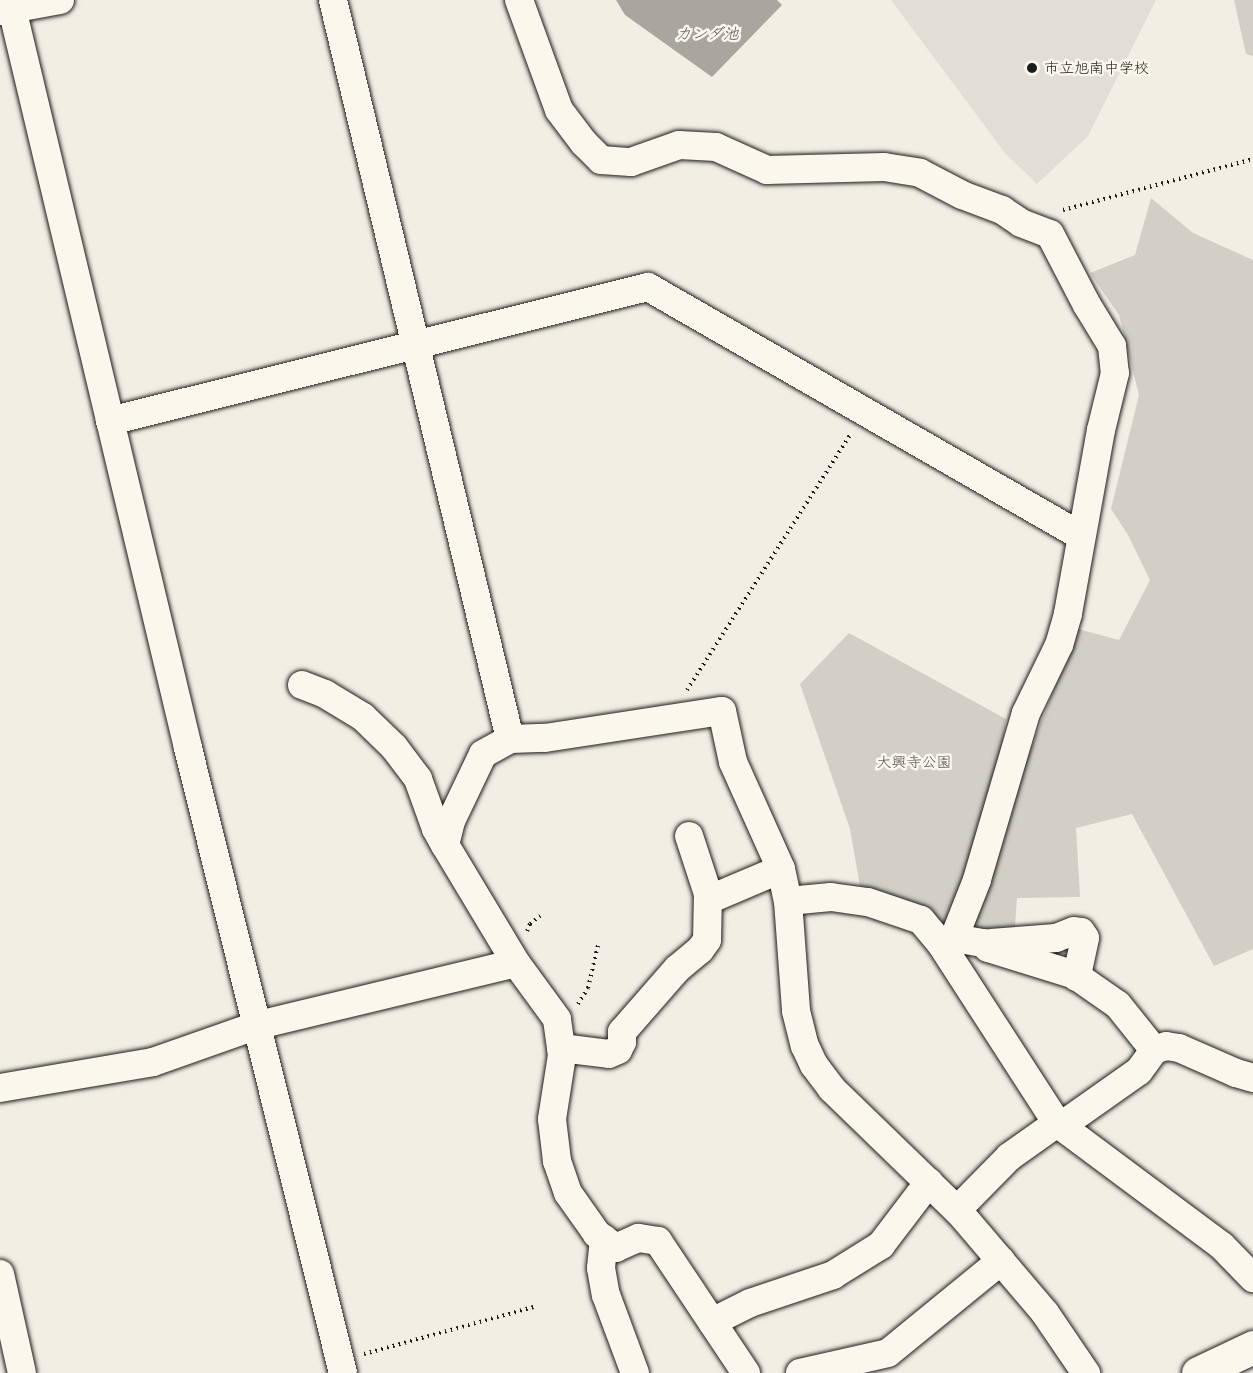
<!DOCTYPE html>
<meta charset="utf-8">
<style>
body{margin:0}
#map{position:relative;width:1253px;height:1373px;overflow:hidden;background:#f2eee4;font-family:Mali,"Klee One",sans-serif}
div>[style]{position:absolute}
.built>*{inset:0;background:#e2ded5}
.green>*{inset:0;background:#d2cfc6}
.water>*{inset:0;background:#a9a6a0}
.path>*{height:4px;margin-top:-2px;transform-origin:0;background:repeating-linear-gradient(90deg,#1c1c1c 0 1.5px,transparent 0 6px)}
.roads{filter:drop-shadow(0 0 2px #1c1c1c) drop-shadow(0 0 2px #1c1c1c)}
.minor>*{height:28px;margin:-14px;padding:0 14px;transform-origin:14px;border-radius:14px;background:#fbf7ec}
.major>*{height:33px;margin:-16.5px;padding:0 16.5px;transform-origin:16.5px;border-radius:16.5px;background:#fbf7ec}
.dots>*{width:16px;height:16px;translate:-50% -50%;box-sizing:border-box;border:3px solid #fbf7ec;border-radius:50%}
span{translate:-50% -50%;white-space:nowrap;text-align:center;line-height:1.15;-webkit-text-stroke:5px #fbf7ec;paint-order:stroke}
.poi-label{font-size:15px;color:#1c1c1c}
.left{translate:0 -50%;text-align:left}
.park-label{font-size:15px;color:#53524f}
.water-label{font-size:16px;color:#545351;font-style:italic}
</style>
<div id="map">
<div class="built">
<div style="clip-path:polygon(891px 0,1156px 0,1088px 136px,1037px 184px,1005px 153px)"></div>
</div>
<div class="green">
<div style="clip-path:polygon(1234px 0,1253px 0,1253px 56px,1246px 54px)"></div>
<div style="clip-path:polygon(1151px 198px,1193px 233px,1253px 260px,1253px 949px,1214px 966px,1132px 814px,1076px 828px,1080px 897px,1017px 898px,1013px 952px,952px 932px,860px 886px,850px 829px,800px 684px,849px 633px,1006px 719px,984px 867px,1078px 629px,1119px 640px,1150px 580px,1128px 535px,1111px 509px,1139px 395px,1119px 315px,1090px 273px,1135px 255px)"></div>
</div>
<div class="water">
<div style="clip-path:polygon(616px 0,777px 0,782px 5px,712px 77px,625px 15px)"></div>
</div>
<div class="path">
<div style="left:1063px;top:210px;width:197px;rotate:-15deg"></div>
<div style="left:687px;top:690px;width:304px;rotate:-57.4deg"></div>
<div style="left:527px;top:931px;width:8px;rotate:-67deg"></div>
<div style="left:530px;top:924px;width:13px;rotate:-39deg"></div>
<div style="left:578px;top:1004px;width:19px;rotate:-58deg"></div>
<div style="left:588px;top:988px;width:44px;rotate:-76.9deg"></div>
<div style="left:364px;top:1354px;width:176px;rotate:-15.5deg"></div>
</div>
<div class="roads">
<div class="minor">
<div style="left:10px;top:0;width:769px;rotate:76.61deg"></div>
<div style="left:188px;top:748px;width:644px;rotate:76.07deg"></div>
<div style="left:333px;top:0;width:760px;rotate:76.53deg"></div>
<div style="left:519px;top:0;width:117px;rotate:70deg"></div>
<div style="left:559px;top:110px;width:41px;rotate:52.9deg"></div>
<div style="left:584px;top:143px;width:24px;rotate:45deg"></div>
<div style="left:601px;top:160px;width:30px;rotate:4deg"></div>
<div style="left:631px;top:162px;width:51px;rotate:-19.5deg"></div>
<div style="left:679px;top:145px;width:37px;rotate:3deg"></div>
<div style="left:716px;top:147px;width:56px;rotate:24.3deg"></div>
<div style="left:767px;top:170px;width:117px;rotate:-1.5deg"></div>
<div style="left:884px;top:167px;width:36px;rotate:9deg"></div>
<div style="left:920px;top:173px;width:47px;rotate:27.6deg"></div>
<div style="left:962px;top:195px;width:43px;rotate:20.6deg"></div>
<div style="left:1002px;top:210px;width:23px;rotate:34deg"></div>
<div style="left:1021px;top:223px;width:31px;rotate:21deg"></div>
<div style="left:1050px;top:234px;width:80px;rotate:62.5deg"></div>
<div style="left:1087px;top:305px;width:48px;rotate:58.6deg"></div>
<div style="left:1112px;top:346px;width:27px;rotate:84deg"></div>
<div style="left:1115px;top:373px;width:59px;rotate:103.8deg"></div>
<div style="left:1101px;top:430px;width:187px;rotate:100.2deg"></div>
<div style="left:1068px;top:614px;width:32px;rotate:106deg"></div>
<div style="left:1059px;top:645px;width:76px;rotate:115.9deg"></div>
<div style="left:1026px;top:713px;width:174px;rotate:106.4deg"></div>
<div style="left:977px;top:880px;width:62px;rotate:111.6deg"></div>
<div style="left:954px;top:938px;width:14px;rotate:155deg"></div>
<div style="left:0;top:11px;width:61px;rotate:-10.4deg"></div>
<div style="left:110px;top:421px;width:554px;rotate:-13.99deg"></div>
<div style="left:648px;top:287px;width:499px;rotate:29.9deg"></div>
<div style="left:302px;top:685px;width:25px;rotate:21deg"></div>
<div style="left:325px;top:694px;width:44px;rotate:31.2deg"></div>
<div style="left:363px;top:717px;width:43px;rotate:44.1deg"></div>
<div style="left:394px;top:747px;width:40px;rotate:53deg"></div>
<div style="left:418px;top:779px;width:53px;rotate:70.2deg"></div>
<div style="left:436px;top:829px;width:18px;rotate:61deg"></div>
<div style="left:708px;top:900px;width:79px;rotate:-23deg"></div>
<div style="left:788px;top:901px;width:43px;rotate:-5.3deg"></div>
<div style="left:831px;top:897px;width:37px;rotate:8deg"></div>
<div style="left:868px;top:902px;width:56px;rotate:18.8deg"></div>
<div style="left:921px;top:920px;width:31px;rotate:50deg"></div>
<div style="left:941px;top:944px;width:213px;rotate:57.1deg"></div>
<div style="left:1057px;top:1123px;width:206px;rotate:36.7deg"></div>
<div style="left:1222px;top:1246px;width:45px;rotate:45.9deg"></div>
<div style="left:954px;top:938px;width:29px;rotate:10deg"></div>
<div style="left:983px;top:943px;width:7px;rotate:45deg"></div>
<div style="left:988px;top:948px;width:91px;rotate:17.2deg"></div>
<div style="left:1075px;top:975px;width:52px;rotate:34.9deg"></div>
<div style="left:1118px;top:1005px;width:58px;rotate:51.3deg"></div>
<div style="left:991px;top:943px;width:65px;rotate:-4.4deg"></div>
<div style="left:1056px;top:938px;width:19px;rotate:-21deg"></div>
<div style="left:1074px;top:931px;width:7px;rotate:8deg"></div>
<div style="left:1081px;top:932px;width:7px;rotate:56deg"></div>
<div style="left:1085px;top:938px;width:40px;rotate:102deg"></div>
<div style="left:561px;top:1048px;width:48px;rotate:7.1deg"></div>
<div style="left:609px;top:1054px;width:10px;rotate:-24deg"></div>
<div style="left:618px;top:1050px;width:9px;rotate:-63deg"></div>
<div style="left:622px;top:1042px;width:10px;rotate:-90deg"></div>
<div style="left:622px;top:1032px;width:84px;rotate:-48.9deg"></div>
<div style="left:677px;top:969px;width:30px;rotate:-40deg"></div>
<div style="left:700px;top:950px;width:12px;rotate:-55deg"></div>
<div style="left:707px;top:940px;width:46px;rotate:-88.8deg"></div>
<div style="left:708px;top:894px;width:61px;rotate:-108.1deg"></div>
<div style="left:0;top:1088px;width:155px;rotate:-9.6deg"></div>
<div style="left:153px;top:1062px;width:111px;rotate:-19.4deg"></div>
<div style="left:258px;top:1025px;width:265px;rotate:-13.5deg"></div>
<div style="left:1061px;top:1126px;width:95px;rotate:-35.2deg"></div>
<div style="left:1139px;top:1071px;width:26px;rotate:-54deg"></div>
<div style="left:1154px;top:1050px;width:13px;rotate:-18deg"></div>
<div style="left:1166px;top:1046px;width:13px;rotate:9deg"></div>
<div style="left:1179px;top:1048px;width:62px;rotate:23.7deg"></div>
<div style="left:1236px;top:1073px;width:18px;rotate:16deg"></div>
<div style="left:957px;top:1210px;width:74px;rotate:-45.5deg"></div>
<div style="left:1009px;top:1157px;width:59px;rotate:-35.3deg"></div>
<div style="left:604px;top:1239px;width:29px;rotate:96deg"></div>
<div style="left:601px;top:1268px;width:27px;rotate:80deg"></div>
<div style="left:606px;top:1295px;width:83px;rotate:69.6deg"></div>
<div style="left:0;top:1274px;width:101px;rotate:77.5deg"></div>
<div style="left:712px;top:1322px;width:42px;rotate:-26.6deg"></div>
<div style="left:750px;top:1303px;width:88px;rotate:-18.6deg"></div>
<div style="left:833px;top:1275px;width:57px;rotate:-32deg"></div>
<div style="left:881px;top:1245px;width:79px;rotate:-52.7deg"></div>
<div style="left:746px;top:1373px;width:159px;rotate:-123.7deg"></div>
<div style="left:658px;top:1241px;width:20px;rotate:-171deg"></div>
<div style="left:638px;top:1238px;width:24px;rotate:156deg"></div>
<div style="left:616px;top:1248px;width:24px;rotate:-144deg"></div>
<div style="left:597px;top:1234px;width:50px;rotate:-125.3deg"></div>
<div style="left:568px;top:1193px;width:34px;rotate:-109deg"></div>
<div style="left:557px;top:1161px;width:42px;rotate:-96.8deg"></div>
<div style="left:552px;top:1119px;width:65px;rotate:-81.1deg"></div>
<div style="left:562px;top:1055px;width:36px;rotate:-98deg"></div>
<div style="left:557px;top:1019px;width:69px;rotate:-126.2deg"></div>
<div style="left:516px;top:963px;width:138px;rotate:-121deg"></div>
<div style="left:445px;top:845px;width:25px;rotate:-76deg"></div>
<div style="left:451px;top:821px;width:74px;rotate:-64.5deg"></div>
<div style="left:483px;top:754px;width:31px;rotate:-29deg"></div>
<div style="left:510px;top:739px;width:35px;rotate:-2deg"></div>
<div style="left:545px;top:738px;width:179px;rotate:-8.7deg"></div>
<div style="left:722px;top:711px;width:52px;rotate:77.8deg"></div>
<div style="left:733px;top:762px;width:117px;rotate:65.8deg"></div>
<div style="left:781px;top:869px;width:33px;rotate:78deg"></div>
<div style="left:788px;top:901px;width:110px;rotate:85.8deg"></div>
<div style="left:796px;top:1011px;width:36px;rotate:76deg"></div>
<div style="left:805px;top:1046px;width:21px;rotate:65deg"></div>
<div style="left:814px;top:1065px;width:30px;rotate:53deg"></div>
<div style="left:832px;top:1089px;width:178px;rotate:44.1deg"></div>
<div style="left:960px;top:1213px;width:131px;rotate:49.6deg"></div>
<div style="left:1045px;top:1313px;width:73px;rotate:55.7deg"></div>
<div style="left:800px;top:1373px;width:90px;rotate:-12.8deg"></div>
<div style="left:888px;top:1353px;width:146px;rotate:-39.2deg"></div>
</div>
<div class="major">
<div style="left:1198px;top:1373px;width:61px;rotate:-25.3deg"></div>
</div>
</div>
<div class="dots">
<div style="left:1032px;top:68px;background:#1c1c1c"></div>
</div>
<div class="poi-label">
<span class="left" style="left:1044px;top:68px">市立旭南中学校</span>
</div>
<div class="park-label">
<span style="left:914px;top:762px">大興寺公園</span>
</div>
<div class="water-label">
<span style="left:707px;top:33px">カンダ池</span>
</div>
</div>
